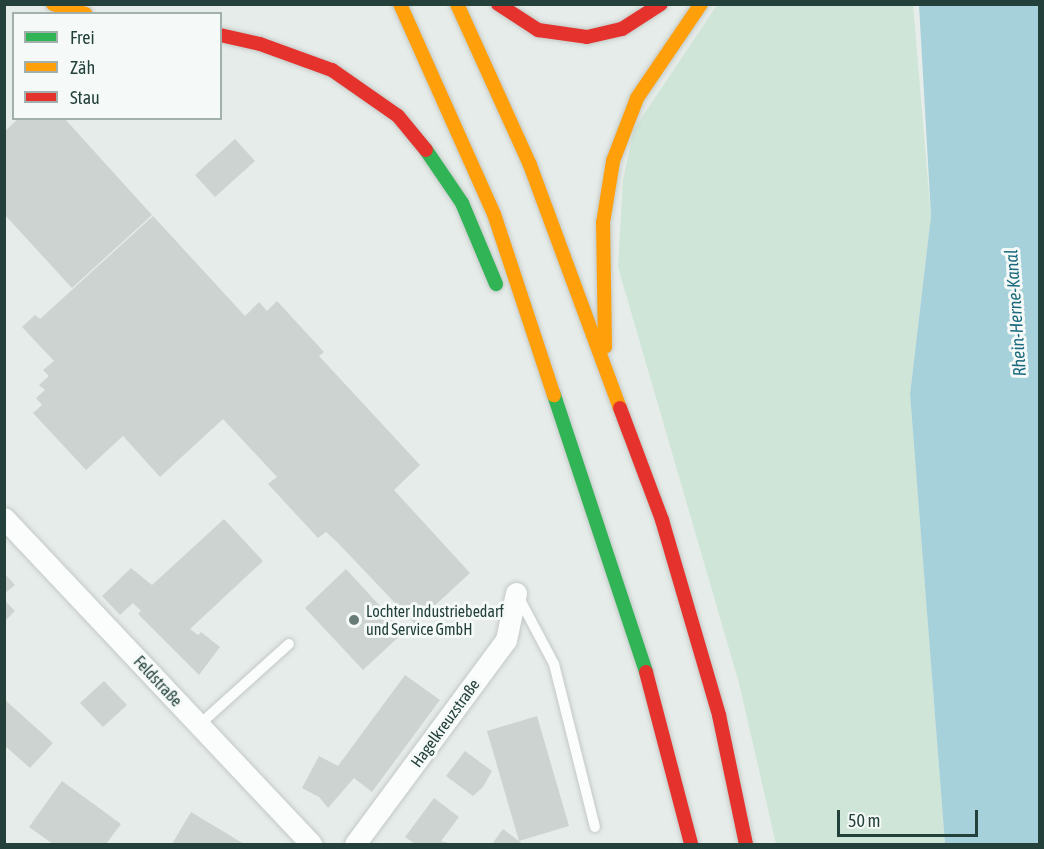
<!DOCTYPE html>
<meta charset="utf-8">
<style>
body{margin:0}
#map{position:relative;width:1044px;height:849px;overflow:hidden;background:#e6ece9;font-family:"Asap Condensed",sans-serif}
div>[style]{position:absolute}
.green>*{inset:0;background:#cfe5d7}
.water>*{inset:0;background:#a7d1da}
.building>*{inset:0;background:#cdd3d1}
.roads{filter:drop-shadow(0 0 2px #c3c9c6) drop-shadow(0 0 2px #c3c9c6)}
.lane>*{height:10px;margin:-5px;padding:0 5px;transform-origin:5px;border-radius:5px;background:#fbfcfc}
.street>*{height:21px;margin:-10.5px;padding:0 10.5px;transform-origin:10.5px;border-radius:10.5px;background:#fbfcfc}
.fast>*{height:14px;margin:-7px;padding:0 7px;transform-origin:7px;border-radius:7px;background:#30b455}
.slow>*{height:14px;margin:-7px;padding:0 7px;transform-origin:7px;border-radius:7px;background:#ff9f0a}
.jam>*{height:14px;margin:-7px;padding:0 7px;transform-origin:7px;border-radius:7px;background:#e5322d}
.dots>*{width:16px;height:16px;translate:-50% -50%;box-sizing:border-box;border:3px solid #f5faf8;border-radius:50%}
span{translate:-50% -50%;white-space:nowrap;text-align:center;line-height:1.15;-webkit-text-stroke:6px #f5faf8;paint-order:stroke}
.poi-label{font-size:16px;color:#23403a}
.left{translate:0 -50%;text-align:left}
.street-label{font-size:16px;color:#23403a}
.water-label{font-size:18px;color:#1b697e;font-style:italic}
.frame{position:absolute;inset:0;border:6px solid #23403a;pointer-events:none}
.legend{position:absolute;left:12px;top:12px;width:210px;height:108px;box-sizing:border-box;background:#f5faf8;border:2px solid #a1b0ac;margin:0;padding:8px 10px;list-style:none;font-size:18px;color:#23403a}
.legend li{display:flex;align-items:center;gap:12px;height:30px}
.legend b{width:30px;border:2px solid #a1b0ac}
.scale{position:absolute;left:837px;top:810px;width:141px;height:27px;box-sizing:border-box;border:3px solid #23403a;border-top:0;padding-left:8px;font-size:18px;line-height:21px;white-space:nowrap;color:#23403a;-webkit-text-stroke:4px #f5faf8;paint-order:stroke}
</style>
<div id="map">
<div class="green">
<div style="clip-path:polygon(717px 5px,913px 5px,931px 217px,910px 393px,945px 844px,776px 844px,739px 683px,618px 267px,623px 180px,634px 129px)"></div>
</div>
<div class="water">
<div style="clip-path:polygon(919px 5px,1039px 5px,1039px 844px,945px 844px,910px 394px,931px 216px)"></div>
</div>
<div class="building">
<div style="clip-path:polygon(19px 118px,64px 118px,152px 215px,72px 288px,4px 214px,4px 132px)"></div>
<div style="clip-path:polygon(235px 139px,255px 161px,215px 197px,195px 175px)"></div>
<div style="clip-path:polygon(153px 216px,245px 316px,259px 302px,267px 311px,277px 301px,324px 352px,319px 356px,420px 465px,394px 490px,470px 573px,415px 624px,337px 542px,326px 532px,318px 538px,268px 484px,277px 477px,223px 419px,160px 477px,123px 436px,86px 470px,33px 413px,42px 405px,36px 398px,45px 390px,39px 385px,49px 376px,43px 370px,54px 361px,22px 327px,35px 315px,40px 319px)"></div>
<div style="clip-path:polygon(224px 519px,263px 561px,190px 629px,198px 635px,201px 632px,220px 647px,199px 675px,138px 614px,141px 611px,133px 603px,120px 615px,102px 596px,131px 568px,152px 585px)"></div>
<div style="clip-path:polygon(346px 569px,404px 632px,363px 670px,305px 608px)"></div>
<div style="clip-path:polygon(4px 573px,15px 585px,4px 594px)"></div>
<div style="clip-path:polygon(4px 600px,15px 611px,4px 622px)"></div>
<div style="clip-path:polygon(405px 675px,440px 700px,372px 792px,354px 778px,328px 808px,319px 797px,302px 788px,319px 756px,338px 766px)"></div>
<div style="clip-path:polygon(104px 681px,127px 705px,103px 727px,80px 703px)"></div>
<div style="clip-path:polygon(4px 699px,53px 743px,30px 768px,4px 745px)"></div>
<div style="clip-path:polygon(537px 716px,569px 826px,519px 841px,487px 731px)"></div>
<div style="clip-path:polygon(465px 751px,492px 771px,483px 787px,473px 796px,446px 776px)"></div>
<div style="clip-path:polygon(62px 781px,121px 824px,106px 844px,53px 844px,29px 827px)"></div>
<div style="clip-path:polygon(434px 798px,459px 817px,441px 841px,452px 844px,415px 844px,405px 837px)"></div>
<div style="clip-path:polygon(191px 812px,244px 844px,172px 844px)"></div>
<div style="clip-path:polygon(503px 829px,520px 842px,523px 844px,492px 844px)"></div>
</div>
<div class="roads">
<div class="lane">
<div style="left:518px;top:596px;width:77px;rotate:62.1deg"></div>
<div style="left:554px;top:664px;width:168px;rotate:75.9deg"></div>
<div style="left:199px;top:725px;width:121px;rotate:-42deg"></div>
</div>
<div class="street">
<div style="left:4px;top:518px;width:448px;rotate:46.7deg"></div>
<div style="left:355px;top:844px;width:254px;rotate:-53.5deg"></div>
<div style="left:506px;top:640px;width:48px;rotate:-78deg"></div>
</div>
<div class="fast">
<div style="left:426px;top:150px;width:64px;rotate:55.8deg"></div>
<div style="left:462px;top:203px;width:88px;rotate:67.2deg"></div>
<div style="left:554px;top:395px;width:292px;rotate:71.6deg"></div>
</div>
<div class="slow">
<div style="left:53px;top:4px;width:34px;rotate:17deg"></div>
<div style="left:400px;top:4px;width:230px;rotate:65.9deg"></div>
<div style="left:494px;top:214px;width:191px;rotate:71.7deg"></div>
<div style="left:457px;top:4px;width:177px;rotate:65.6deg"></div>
<div style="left:530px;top:165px;width:259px;rotate:69.7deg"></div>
<div style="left:605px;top:347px;width:124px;rotate:-90.9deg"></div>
<div style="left:603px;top:223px;width:63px;rotate:-80.8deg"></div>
<div style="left:613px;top:161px;width:67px;rotate:-69.1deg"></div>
<div style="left:637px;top:98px;width:114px;rotate:-55.8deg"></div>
</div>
<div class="jam">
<div style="left:498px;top:4px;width:48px;rotate:33deg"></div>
<div style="left:538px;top:30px;width:49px;rotate:8.1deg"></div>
<div style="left:587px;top:37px;width:36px;rotate:-13deg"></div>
<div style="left:622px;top:29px;width:46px;rotate:-32.7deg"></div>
<div style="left:220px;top:35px;width:41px;rotate:12.7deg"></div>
<div style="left:260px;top:44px;width:77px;rotate:19.9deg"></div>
<div style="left:332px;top:70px;width:80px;rotate:34.9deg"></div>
<div style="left:398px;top:116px;width:44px;rotate:50.5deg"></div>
<div style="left:620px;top:408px;width:120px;rotate:69.4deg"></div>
<div style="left:662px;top:520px;width:203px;rotate:73.7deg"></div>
<div style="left:719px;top:715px;width:132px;rotate:78.2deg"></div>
<div style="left:646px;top:672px;width:178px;rotate:75.3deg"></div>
</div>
</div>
<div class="dots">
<div style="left:354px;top:620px;background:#677c77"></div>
</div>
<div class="poi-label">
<span class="left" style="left:366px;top:620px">Lochter Industriebedarf<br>und Service GmbH</span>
</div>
<div class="street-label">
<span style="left:158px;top:681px;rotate:47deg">Feldstraße</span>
<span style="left:445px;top:723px;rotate:-54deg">Hagelkreuzstraße</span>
</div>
<div class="water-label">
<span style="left:1016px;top:313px;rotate:-94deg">Rhein-Herne-Kanal</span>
</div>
<div class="frame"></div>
<ul class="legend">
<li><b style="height:8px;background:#30b455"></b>Frei</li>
<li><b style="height:8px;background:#ff9f0a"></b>Zäh</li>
<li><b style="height:8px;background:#e5322d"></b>Stau</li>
</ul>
<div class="scale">50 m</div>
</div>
